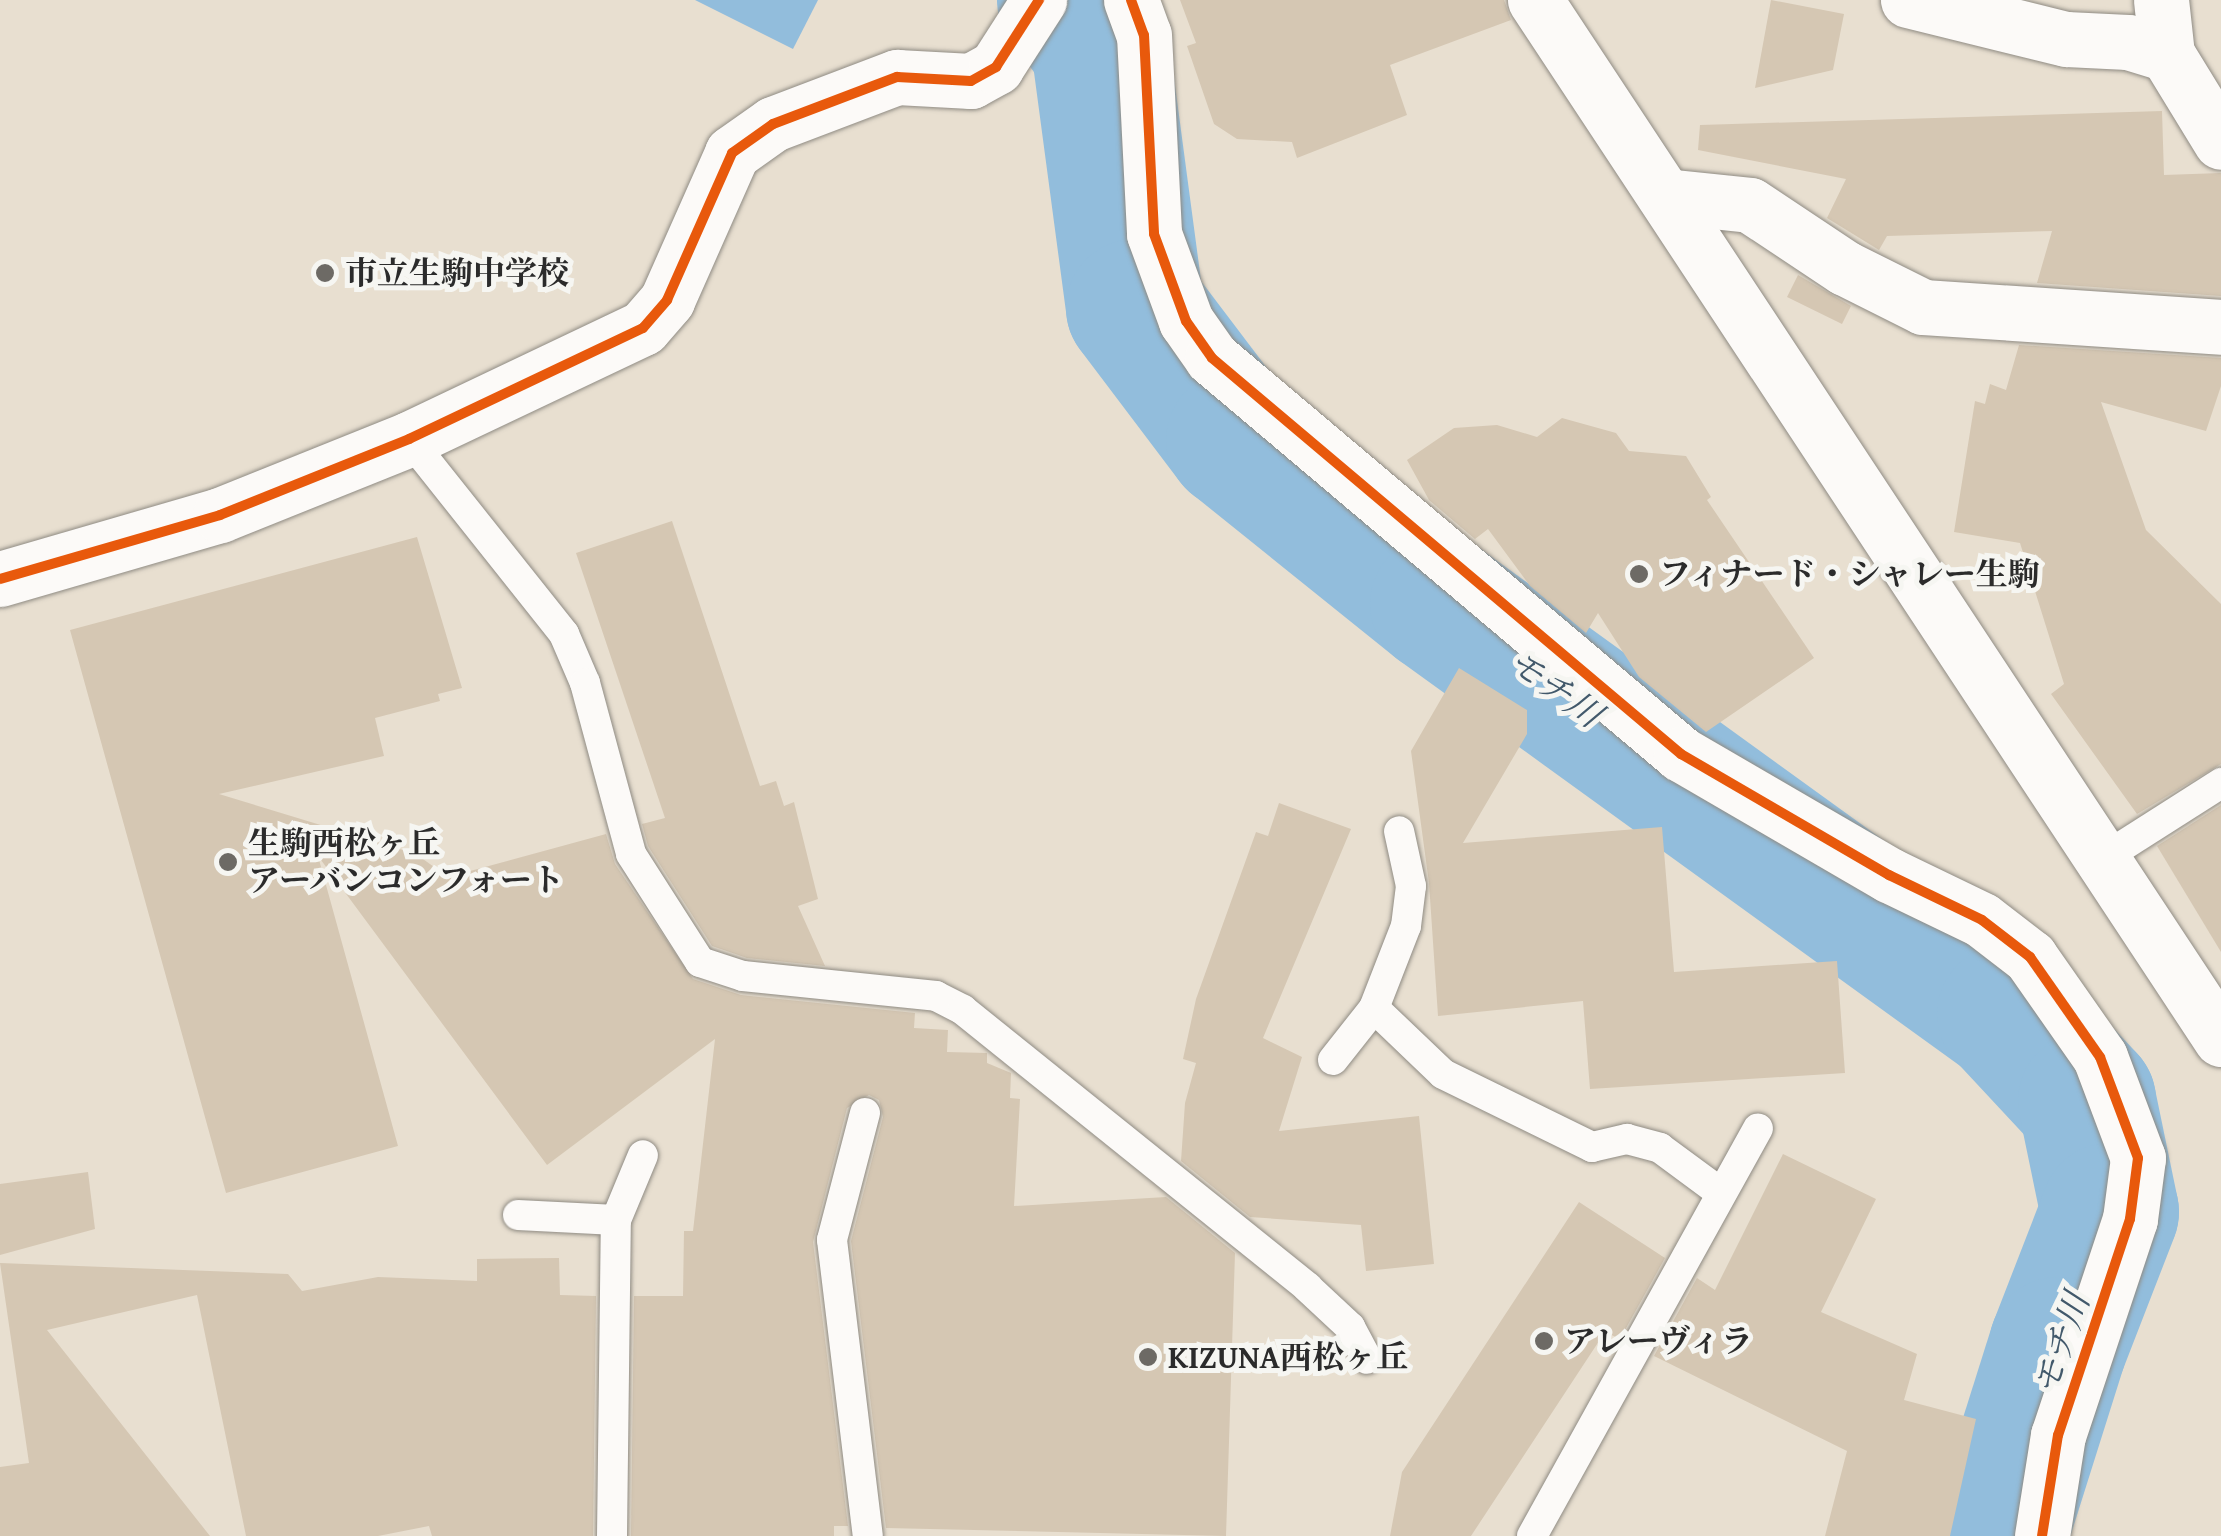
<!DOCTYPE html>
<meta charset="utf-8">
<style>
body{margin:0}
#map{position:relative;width:2221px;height:1536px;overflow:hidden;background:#e8dfd0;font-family:"Gentium Book Plus","Noto Serif JP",serif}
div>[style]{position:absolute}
.water>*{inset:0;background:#92bddc}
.river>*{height:138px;margin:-69px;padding:0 69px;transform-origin:69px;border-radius:69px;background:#92bddc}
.building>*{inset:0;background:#d5c7b3}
.roads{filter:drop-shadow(0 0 2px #8f8b83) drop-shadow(0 0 2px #8f8b83)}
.service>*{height:30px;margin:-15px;padding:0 15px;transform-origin:15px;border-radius:15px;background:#fcfaf8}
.minor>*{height:55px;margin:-27.5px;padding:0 27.5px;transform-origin:27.5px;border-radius:27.5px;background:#fcfaf8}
.cycleway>*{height:10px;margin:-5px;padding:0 5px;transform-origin:5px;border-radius:5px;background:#e8590c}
.dots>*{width:28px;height:28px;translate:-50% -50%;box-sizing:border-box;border:5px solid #f6f6f2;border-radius:50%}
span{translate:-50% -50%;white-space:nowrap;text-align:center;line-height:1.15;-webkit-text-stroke:10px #f6f6f2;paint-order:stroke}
.poi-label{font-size:32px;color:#2b2b2b;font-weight:700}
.left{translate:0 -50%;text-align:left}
.water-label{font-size:35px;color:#42596b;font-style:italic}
</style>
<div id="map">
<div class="water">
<div style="clip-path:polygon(695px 0,818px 0,793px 49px)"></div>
</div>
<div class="river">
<div style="left:1066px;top:0;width:56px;rotate:52.9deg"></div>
<div style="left:1100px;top:45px;width:265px;rotate:82.4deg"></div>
<div style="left:1135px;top:308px;width:166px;rotate:52.9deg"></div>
<div style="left:1235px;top:440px;width:262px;rotate:38.8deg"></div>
<div style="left:1439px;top:604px;width:700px;rotate:35.87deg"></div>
<div style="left:2006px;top:1014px;width:119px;rotate:47deg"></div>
<div style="left:2087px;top:1101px;width:113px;rotate:78.3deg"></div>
<div style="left:2110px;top:1212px;width:144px;rotate:111.2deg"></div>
<div style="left:2058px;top:1346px;width:199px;rotate:107.5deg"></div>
</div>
<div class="building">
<div style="clip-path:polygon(1180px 0,1504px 0,1511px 20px,1390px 65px,1407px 115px,1297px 158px,1292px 142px,1237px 139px,1214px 124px,1187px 46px,1196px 43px)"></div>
<div style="clip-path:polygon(1771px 0,1844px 14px,1833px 70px,1755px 88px)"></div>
<div style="clip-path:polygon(2162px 111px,2164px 175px,2221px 173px,2221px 296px,2037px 283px,2052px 231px,1887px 236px,1879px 250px,1827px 218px,1846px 179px,1698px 150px,1700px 125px)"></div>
<div style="clip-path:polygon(1798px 275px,1851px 306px,1842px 324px,1787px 297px)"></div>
<div style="clip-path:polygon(2019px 345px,2221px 358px,2221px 386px,2206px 431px,2101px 402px,2146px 530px,2221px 604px,2221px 764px,2137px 814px,2051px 694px,2064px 684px,2020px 543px,1954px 532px,1975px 401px,1985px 404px,1990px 384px,2006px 390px)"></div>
<div style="clip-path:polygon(1562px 418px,1616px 433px,1629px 451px,1686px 456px,1711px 497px,1707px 500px,1814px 658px,1706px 732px,1639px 677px,1598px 613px,1586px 633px,1530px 586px,1488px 529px,1475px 539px,1429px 500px,1407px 460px,1454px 428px,1497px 425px,1537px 437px)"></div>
<div style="clip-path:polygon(672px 521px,760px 786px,776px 781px,784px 806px,794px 802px,818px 899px,798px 906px,825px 966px,747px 958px,712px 946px,648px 846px,642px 824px,665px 818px,576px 553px)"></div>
<div style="clip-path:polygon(417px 537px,462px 688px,438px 694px,440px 701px,375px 718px,384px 756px,219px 794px,416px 854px,448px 877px,606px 834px,615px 864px,693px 979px,741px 995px,915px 1013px,914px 1028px,948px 1030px,947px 1052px,987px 1053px,987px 1063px,1011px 1073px,1010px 1098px,1020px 1099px,1014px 1206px,1166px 1197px,1235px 1253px,1226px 1536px,886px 1528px,851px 1241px,883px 1117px,879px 1100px,869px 1095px,847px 1108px,813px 1242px,848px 1526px,834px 1526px,834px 1536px,631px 1536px,634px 1296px,683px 1296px,684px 1231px,693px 1231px,715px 1039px,547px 1165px,318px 856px,398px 1146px,226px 1193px,70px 630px)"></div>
<div style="clip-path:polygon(1459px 668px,1527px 710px,1527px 734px,1463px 843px,1662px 827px,1674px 972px,1837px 961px,1845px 1073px,1590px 1089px,1583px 1001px,1438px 1016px,1429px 883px,1411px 751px)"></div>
<div style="clip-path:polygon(1279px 803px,1351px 829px,1263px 1038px,1302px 1057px,1279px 1131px,1419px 1116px,1434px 1264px,1366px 1271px,1361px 1225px,1250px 1217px,1181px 1161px,1185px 1103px,1196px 1063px,1183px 1059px,1196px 999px,1256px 832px,1268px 836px)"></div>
<div style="clip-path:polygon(2221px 805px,2221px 952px,2157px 846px)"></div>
<div style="clip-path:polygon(1783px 1154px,1876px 1199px,1821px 1312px,1917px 1354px,1904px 1400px,1976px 1419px,1950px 1536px,1825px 1536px,1847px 1451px,1654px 1356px,1697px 1278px,1715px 1290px)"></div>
<div style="clip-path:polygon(88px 1172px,95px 1229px,0 1255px,0 1184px)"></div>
<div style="clip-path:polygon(1579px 1202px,1665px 1258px,1620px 1339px,1605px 1332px,1471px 1536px,1390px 1536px,1402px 1472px)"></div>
<div style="clip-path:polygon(559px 1258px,560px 1295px,596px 1296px,593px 1536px,432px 1536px,429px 1526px,378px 1536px,246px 1536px,197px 1295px,47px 1330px,210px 1536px,0 1536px,0 1467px,29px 1463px,0 1263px,288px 1274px,302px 1291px,378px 1277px,477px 1281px,477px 1259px)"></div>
</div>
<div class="roads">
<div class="service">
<div style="left:409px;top:439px;width:249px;rotate:51.5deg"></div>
<div style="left:564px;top:634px;width:53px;rotate:66.8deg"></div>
<div style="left:585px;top:683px;width:177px;rotate:74.9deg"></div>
<div style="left:631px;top:854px;width:128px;rotate:57.4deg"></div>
<div style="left:700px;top:962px;width:45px;rotate:18deg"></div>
<div style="left:743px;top:976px;width:194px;rotate:5.9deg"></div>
<div style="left:936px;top:996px;width:30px;rotate:27deg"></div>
<div style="left:963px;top:1010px;width:442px;rotate:38.8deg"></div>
<div style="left:1307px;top:1287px;width:59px;rotate:42.9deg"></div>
<div style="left:1350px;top:1327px;width:36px;rotate:62deg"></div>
<div style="left:2105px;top:857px;width:138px;rotate:-32.5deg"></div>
<div style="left:1374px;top:1008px;width:95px;rotate:43.7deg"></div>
<div style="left:1443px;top:1074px;width:166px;rotate:26.1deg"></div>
<div style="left:1592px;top:1147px;width:36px;rotate:-13deg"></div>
<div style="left:1627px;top:1139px;width:34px;rotate:15deg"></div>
<div style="left:1660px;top:1148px;width:76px;rotate:36.4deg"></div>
<div style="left:1333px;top:1060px;width:66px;rotate:-51.7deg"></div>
<div style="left:1374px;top:1008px;width:88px;rotate:-68.7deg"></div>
<div style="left:1406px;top:926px;width:40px;rotate:-82.9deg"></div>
<div style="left:1411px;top:886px;width:56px;rotate:-102.3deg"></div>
<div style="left:865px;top:1113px;width:131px;rotate:104.6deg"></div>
<div style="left:832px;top:1240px;width:298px;rotate:83.1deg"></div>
<div style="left:518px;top:1215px;width:98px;rotate:2.9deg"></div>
<div style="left:612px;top:1536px;width:316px;rotate:-89.3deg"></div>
<div style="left:616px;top:1220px;width:70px;rotate:-67.4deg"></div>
<div style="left:1532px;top:1536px;width:466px;rotate:-61deg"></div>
</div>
<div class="minor">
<div style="left:1131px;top:0;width:37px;rotate:70deg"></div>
<div style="left:1144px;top:35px;width:199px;rotate:87.1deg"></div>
<div style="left:1154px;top:234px;width:93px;rotate:69.8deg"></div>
<div style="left:1186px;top:321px;width:45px;rotate:54.9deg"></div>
<div style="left:1212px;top:358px;width:614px;rotate:40.18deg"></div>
<div style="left:1681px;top:754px;width:241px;rotate:30.2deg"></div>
<div style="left:1889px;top:875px;width:103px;rotate:25.8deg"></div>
<div style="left:1982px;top:920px;width:61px;rotate:37.6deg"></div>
<div style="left:2030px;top:957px;width:122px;rotate:55deg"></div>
<div style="left:2100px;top:1057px;width:108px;rotate:69.4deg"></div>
<div style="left:2138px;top:1158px;width:62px;rotate:97.5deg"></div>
<div style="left:2130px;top:1219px;width:228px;rotate:108.4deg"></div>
<div style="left:2058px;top:1435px;width:102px;rotate:99deg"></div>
<div style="left:1535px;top:0;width:1245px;rotate:56.57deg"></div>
<div style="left:1908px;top:0;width:163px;rotate:13.9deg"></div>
<div style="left:2066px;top:39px;width:62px;rotate:2.8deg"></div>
<div style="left:2128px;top:42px;width:41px;rotate:17.1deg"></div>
<div style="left:2161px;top:0;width:54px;rotate:83.7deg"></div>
<div style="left:2167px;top:54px;width:103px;rotate:58.5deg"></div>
<div style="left:1665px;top:196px;width:85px;rotate:6deg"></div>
<div style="left:1750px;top:205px;width:114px;rotate:33.6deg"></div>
<div style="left:1845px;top:268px;width:87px;rotate:26.6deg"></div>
<div style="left:1923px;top:307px;width:299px;rotate:3.8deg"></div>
<div style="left:0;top:579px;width:229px;rotate:-16.2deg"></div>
<div style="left:220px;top:515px;width:204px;rotate:-21.9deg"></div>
<div style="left:409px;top:439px;width:259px;rotate:-25.4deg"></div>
<div style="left:643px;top:328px;width:37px;rotate:-49deg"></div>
<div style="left:667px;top:300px;width:161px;rotate:-66.1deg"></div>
<div style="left:732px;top:153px;width:50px;rotate:-35.3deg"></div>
<div style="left:773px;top:124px;width:133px;rotate:-20.8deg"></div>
<div style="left:897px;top:77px;width:74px;rotate:3.1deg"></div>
<div style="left:971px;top:81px;width:29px;rotate:-29deg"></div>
<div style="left:996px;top:67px;width:80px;rotate:-57.3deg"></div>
</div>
</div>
<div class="cycleway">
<div style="left:1131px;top:0;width:37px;rotate:70deg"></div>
<div style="left:1144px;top:35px;width:199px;rotate:87.1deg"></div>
<div style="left:1154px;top:234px;width:93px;rotate:69.8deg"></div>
<div style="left:1186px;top:321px;width:45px;rotate:54.9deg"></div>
<div style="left:1212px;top:358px;width:614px;rotate:40.18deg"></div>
<div style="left:1681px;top:754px;width:241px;rotate:30.2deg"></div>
<div style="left:1889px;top:875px;width:103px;rotate:25.8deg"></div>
<div style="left:1982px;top:920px;width:61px;rotate:37.6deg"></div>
<div style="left:2030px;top:957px;width:122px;rotate:55deg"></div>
<div style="left:2100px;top:1057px;width:108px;rotate:69.4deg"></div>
<div style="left:2138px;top:1158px;width:62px;rotate:97.5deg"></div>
<div style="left:2130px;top:1219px;width:228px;rotate:108.4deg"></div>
<div style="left:2058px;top:1435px;width:102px;rotate:99deg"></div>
<div style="left:0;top:579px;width:229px;rotate:-16.2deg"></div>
<div style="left:220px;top:515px;width:204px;rotate:-21.9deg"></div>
<div style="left:409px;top:439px;width:259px;rotate:-25.4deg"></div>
<div style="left:643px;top:328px;width:37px;rotate:-49deg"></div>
<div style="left:667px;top:300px;width:161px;rotate:-66.1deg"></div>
<div style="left:732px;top:153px;width:50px;rotate:-35.3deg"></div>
<div style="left:773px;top:124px;width:133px;rotate:-20.8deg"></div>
<div style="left:897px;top:77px;width:74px;rotate:3.1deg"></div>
<div style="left:971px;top:81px;width:29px;rotate:-29deg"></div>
<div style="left:996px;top:67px;width:80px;rotate:-57.3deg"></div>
</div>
<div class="dots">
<div style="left:325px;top:273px;background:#6d6a65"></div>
<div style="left:1639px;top:574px;background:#6d6a65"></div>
<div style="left:228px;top:862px;background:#6d6a65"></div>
<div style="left:1544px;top:1341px;background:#6d6a65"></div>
<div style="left:1148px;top:1357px;background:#6d6a65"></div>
</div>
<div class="poi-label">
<span class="left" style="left:345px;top:273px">市立生駒中学校</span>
<span class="left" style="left:1659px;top:574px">フィナード・シャレー生駒</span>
<span class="left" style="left:248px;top:862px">生駒西松ヶ丘<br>アーバンコンフォート</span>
<span class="left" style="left:1564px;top:1341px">アレーヴィラ</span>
<span class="left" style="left:1168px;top:1357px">KIZUNA西松ヶ丘</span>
</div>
<div class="water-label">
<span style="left:1555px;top:688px;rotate:36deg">モチ川</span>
<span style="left:2061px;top:1344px;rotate:-71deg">モチ川</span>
</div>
</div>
